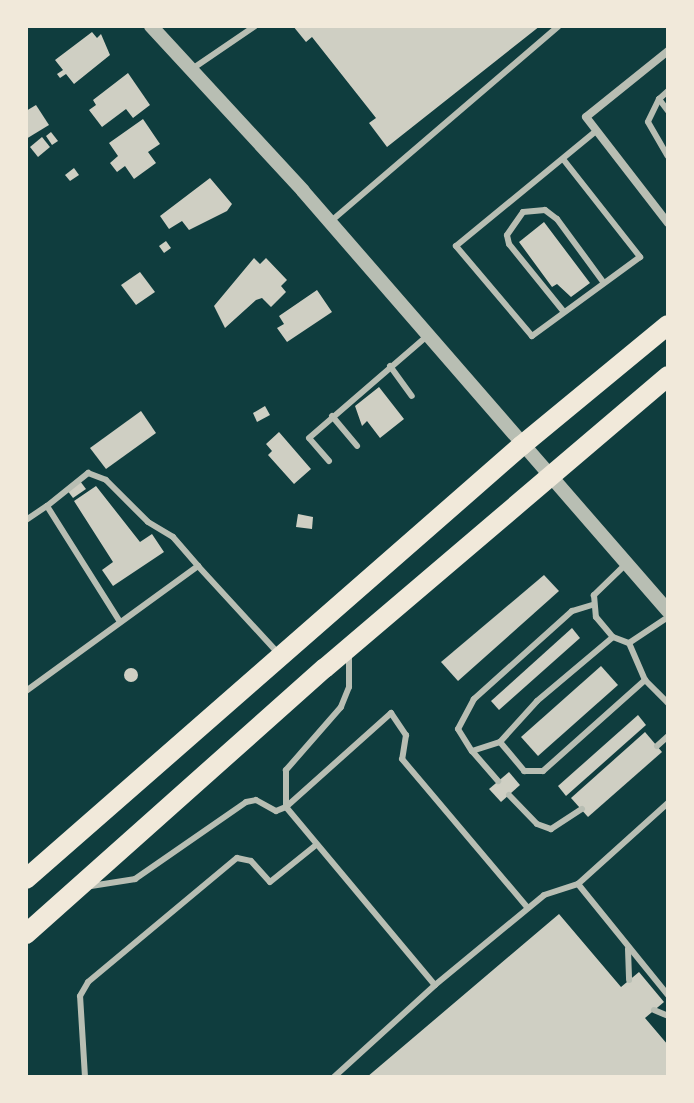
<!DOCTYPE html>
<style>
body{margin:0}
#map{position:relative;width:694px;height:1103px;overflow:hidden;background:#0f3d3e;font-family:Inter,sans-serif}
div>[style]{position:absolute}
.building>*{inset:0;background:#cfcfc3}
.round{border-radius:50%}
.service>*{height:6px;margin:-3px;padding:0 3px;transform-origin:3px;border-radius:3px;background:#b8beb3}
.minor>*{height:8px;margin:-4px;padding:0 4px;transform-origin:4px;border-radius:4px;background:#b8beb3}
.tertiary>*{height:14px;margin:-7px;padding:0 7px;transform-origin:7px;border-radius:7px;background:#b8beb3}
.trunk>*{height:20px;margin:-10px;padding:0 10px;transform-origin:10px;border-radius:10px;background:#f1e9da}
span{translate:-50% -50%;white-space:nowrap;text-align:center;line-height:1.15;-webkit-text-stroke:8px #f1e9da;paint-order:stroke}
.frame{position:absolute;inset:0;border:28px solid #f1e9da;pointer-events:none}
</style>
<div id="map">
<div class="building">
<div style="clip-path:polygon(293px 26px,540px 26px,387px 147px,369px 123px,376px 118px,312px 37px,306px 42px)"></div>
<div style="clip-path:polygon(92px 32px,97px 38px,101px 34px,110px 55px,74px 84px,66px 74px,60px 78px,57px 74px,63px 70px,55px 60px)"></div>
<div style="clip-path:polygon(128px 73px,150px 105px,133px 118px,126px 109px,102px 127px,89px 110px,96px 105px,93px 100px)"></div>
<div style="clip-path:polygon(36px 105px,49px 125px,26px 139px,26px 111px)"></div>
<div style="clip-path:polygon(143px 119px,160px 144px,148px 152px,156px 163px,134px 179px,125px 166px,117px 172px,110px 163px,118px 156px,109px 143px)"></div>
<div style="clip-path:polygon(51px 132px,58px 141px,52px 145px,46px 136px)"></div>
<div style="clip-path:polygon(42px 137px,50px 147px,38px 157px,30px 147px)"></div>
<div style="clip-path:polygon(74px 168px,79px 175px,70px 181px,65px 175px)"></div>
<div style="clip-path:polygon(210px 178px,232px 204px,227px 211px,189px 230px,182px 221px,169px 229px,160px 216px)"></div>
<div style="clip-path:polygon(544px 222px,590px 283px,571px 297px,557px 284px,552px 287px,519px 242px)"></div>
<div style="clip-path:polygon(166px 241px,171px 248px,164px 253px,159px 246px)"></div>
<div style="clip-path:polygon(254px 258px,260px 264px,266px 258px,287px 280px,281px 286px,286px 292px,271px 307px,262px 298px,256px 300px,225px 328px,214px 306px)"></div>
<div style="clip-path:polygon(140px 272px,155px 292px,136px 305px,121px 285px)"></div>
<div style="clip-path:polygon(317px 290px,332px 312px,287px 342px,277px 328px,284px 324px,279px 316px)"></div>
<div style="clip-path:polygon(379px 387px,404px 419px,380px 438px,367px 421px,362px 426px,355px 406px)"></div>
<div style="clip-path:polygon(265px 406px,270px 415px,257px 422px,253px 413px)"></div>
<div style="clip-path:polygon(141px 411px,156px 433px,106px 469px,90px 448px)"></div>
<div style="clip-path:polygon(279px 432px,311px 469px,294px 484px,268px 455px,272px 451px,266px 444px)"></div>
<div style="clip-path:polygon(80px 481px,86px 489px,73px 498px,67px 490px)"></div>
<div style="clip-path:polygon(96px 486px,140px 542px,152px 534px,164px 552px,113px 586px,102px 570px,113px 562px,74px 501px)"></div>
<div style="clip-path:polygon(298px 514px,313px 517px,312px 529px,296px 527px)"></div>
<div style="clip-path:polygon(544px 575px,559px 591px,458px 681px,441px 662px)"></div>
<div style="clip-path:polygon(572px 628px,580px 638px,499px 710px,491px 701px)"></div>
<div style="clip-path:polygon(601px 666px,618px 685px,538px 756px,521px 737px)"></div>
<div class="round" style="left:124px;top:668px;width:14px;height:14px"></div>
<div style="clip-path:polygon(638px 715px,646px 725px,566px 796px,558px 786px)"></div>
<div style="clip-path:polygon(645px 732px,662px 752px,588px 817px,571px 798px)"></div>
<div style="clip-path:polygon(509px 772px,520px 785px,501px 802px,489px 789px)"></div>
<div style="clip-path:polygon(559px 914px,621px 987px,639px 972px,664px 1002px,645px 1018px,668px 1045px,668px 1077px,367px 1077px)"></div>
</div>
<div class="service">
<div style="left:192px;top:69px;width:76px;rotate:-34.3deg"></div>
<div style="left:668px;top:91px;width:12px;rotate:138deg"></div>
<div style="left:659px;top:99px;width:15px;rotate:53deg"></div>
<div style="left:659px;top:99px;width:25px;rotate:116deg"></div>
<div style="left:648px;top:122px;width:39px;rotate:60deg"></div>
<div style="left:563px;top:159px;width:125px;rotate:51.8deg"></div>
<div style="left:640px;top:257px;width:134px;rotate:143.8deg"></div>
<div style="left:532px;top:336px;width:118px;rotate:-130.2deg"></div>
<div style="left:456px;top:246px;width:181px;rotate:-39.4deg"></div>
<div style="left:330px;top:222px;width:301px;rotate:-40.6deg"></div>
<div style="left:564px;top:312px;width:87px;rotate:-129deg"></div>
<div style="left:509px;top:244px;width:9px;rotate:-103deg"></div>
<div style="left:507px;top:235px;width:28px;rotate:-55deg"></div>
<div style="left:523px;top:212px;width:22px;rotate:-5deg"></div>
<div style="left:545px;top:210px;width:15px;rotate:37deg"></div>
<div style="left:557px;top:219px;width:79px;rotate:53.7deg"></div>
<div style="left:390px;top:366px;width:37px;rotate:54deg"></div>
<div style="left:332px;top:416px;width:39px;rotate:50deg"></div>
<div style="left:329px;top:461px;width:30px;rotate:-131deg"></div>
<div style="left:309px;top:438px;width:156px;rotate:-40.8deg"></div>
<div style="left:47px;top:506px;width:53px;rotate:-38.8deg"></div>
<div style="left:88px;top:473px;width:19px;rotate:21deg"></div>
<div style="left:106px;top:480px;width:59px;rotate:45deg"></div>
<div style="left:148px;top:522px;width:29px;rotate:31deg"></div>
<div style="left:173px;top:537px;width:38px;rotate:49deg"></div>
<div style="left:26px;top:520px;width:25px;rotate:-34deg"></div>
<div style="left:47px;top:506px;width:137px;rotate:57.8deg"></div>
<div style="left:626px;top:564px;width:45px;rotate:135.9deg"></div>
<div style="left:594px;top:595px;width:22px;rotate:85deg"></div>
<div style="left:596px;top:617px;width:26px;rotate:50deg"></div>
<div style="left:613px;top:637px;width:17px;rotate:21deg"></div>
<div style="left:629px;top:643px;width:47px;rotate:-33.7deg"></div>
<div style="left:592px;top:605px;width:21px;rotate:163deg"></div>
<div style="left:572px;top:611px;width:132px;rotate:138.1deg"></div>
<div style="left:474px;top:699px;width:34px;rotate:118deg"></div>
<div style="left:458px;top:729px;width:26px;rotate:58deg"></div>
<div style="left:472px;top:751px;width:29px;rotate:-18deg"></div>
<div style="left:500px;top:742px;width:38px;rotate:50deg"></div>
<div style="left:524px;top:771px;width:19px"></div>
<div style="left:543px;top:771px;width:137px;rotate:-41.7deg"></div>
<div style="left:645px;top:680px;width:40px;rotate:-113.4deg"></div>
<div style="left:349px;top:654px;width:33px;rotate:90deg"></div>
<div style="left:349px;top:687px;width:22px;rotate:112deg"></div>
<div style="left:341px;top:707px;width:84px;rotate:131.1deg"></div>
<div style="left:286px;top:770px;width:37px;rotate:90deg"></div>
<div style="left:286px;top:807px;width:232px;rotate:50.1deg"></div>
<div style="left:435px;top:985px;width:141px;rotate:-39.5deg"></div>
<div style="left:544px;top:895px;width:36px;rotate:-18deg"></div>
<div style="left:578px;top:884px;width:143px;rotate:51deg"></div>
<div style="left:645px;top:680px;width:33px;rotate:45deg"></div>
<div style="left:26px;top:691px;width:213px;rotate:-36deg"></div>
<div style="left:198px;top:566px;width:118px;rotate:47.4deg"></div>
<div style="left:500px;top:742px;width:55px;rotate:-47.9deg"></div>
<div style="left:537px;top:701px;width:99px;rotate:-40.1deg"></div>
<div style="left:657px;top:746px;width:15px;rotate:-42deg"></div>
<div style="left:472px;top:751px;width:40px;rotate:49deg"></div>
<div style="left:509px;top:795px;width:40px;rotate:46deg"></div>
<div style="left:537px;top:824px;width:15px;rotate:20deg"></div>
<div style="left:551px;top:829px;width:37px;rotate:-33deg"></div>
<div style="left:578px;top:884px;width:121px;rotate:-42deg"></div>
<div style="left:91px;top:886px;width:45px;rotate:-9deg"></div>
<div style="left:135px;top:879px;width:135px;rotate:-34.7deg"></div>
<div style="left:246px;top:802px;width:10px;rotate:-11deg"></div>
<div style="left:256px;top:800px;width:23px;rotate:29deg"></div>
<div style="left:276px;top:811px;width:11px;rotate:-22deg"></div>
<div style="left:286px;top:807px;width:141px;rotate:-41.8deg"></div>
<div style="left:391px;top:713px;width:27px;rotate:56deg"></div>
<div style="left:406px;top:735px;width:24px;rotate:99deg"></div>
<div style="left:402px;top:759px;width:195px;rotate:49.8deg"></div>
<div style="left:628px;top:949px;width:31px;rotate:88deg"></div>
<div style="left:654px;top:1010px;width:15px;rotate:23deg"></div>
<div style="left:85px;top:1077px;width:81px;rotate:-93.5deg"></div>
<div style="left:80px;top:996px;width:16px;rotate:-60deg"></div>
<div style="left:88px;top:982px;width:194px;rotate:-39.8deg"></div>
<div style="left:237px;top:858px;width:14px;rotate:12deg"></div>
<div style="left:251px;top:861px;width:28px;rotate:48deg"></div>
<div style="left:270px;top:882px;width:59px;rotate:-38.8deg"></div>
<div style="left:334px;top:1077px;width:137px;rotate:-42.3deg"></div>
</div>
<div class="minor">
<div style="left:668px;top:51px;width:105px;rotate:141.2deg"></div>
<div style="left:586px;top:117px;width:134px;rotate:52.3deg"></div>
</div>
<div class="tertiary">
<div style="left:151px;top:26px;width:224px;rotate:47.3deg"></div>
<div style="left:303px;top:191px;width:556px;rotate:49.01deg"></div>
</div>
<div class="trunk">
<div style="left:26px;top:879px;width:658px;rotate:-41.18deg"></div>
<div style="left:521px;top:446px;width:190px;rotate:-39.5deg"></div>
<div style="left:26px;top:934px;width:400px;rotate:-41.7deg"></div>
<div style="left:325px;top:668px;width:450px;rotate:-40.4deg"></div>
</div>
<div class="frame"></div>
</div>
